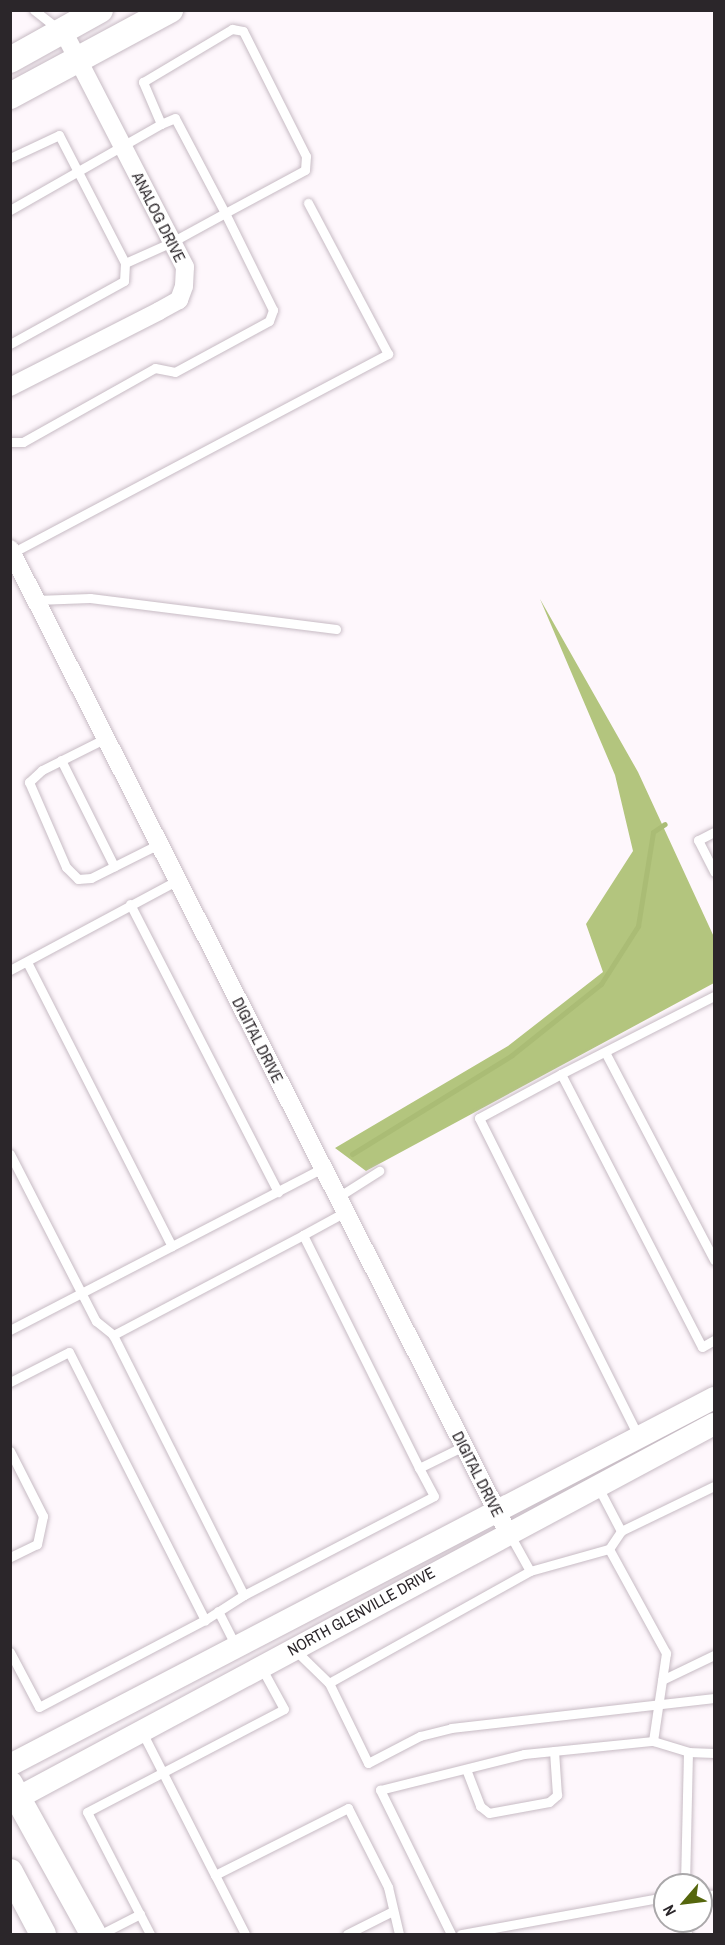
<!DOCTYPE html>
<style>
body{margin:0}
#map{position:relative;width:725px;height:1945px;overflow:hidden;background:#fef7fc;font-family:"Archivo Narrow",sans-serif}
div>[style]{position:absolute}
.forest>*{inset:0;background:#b3c57e}
.stream>*{height:5px;margin:-2.5px;padding:0 2.5px;transform-origin:2.5px;border-radius:2.5px;background:#aabc75}
.roads{filter:drop-shadow(0 0 2px #c7bbc4) drop-shadow(0 0 2px #c7bbc4)}
.service>*{height:9px;margin:-4.5px;padding:0 4.5px;transform-origin:4.5px;border-radius:4.5px;background:#fff}
.minor>*{height:18px;margin:-9px;padding:0 9px;transform-origin:9px;border-radius:9px;background:#fff}
.tertiary>*{height:22px;margin:-11px;padding:0 11px;transform-origin:11px;border-radius:11px;background:#fff}
.secondary>*{height:26px;margin:-13px;padding:0 13px;transform-origin:13px;border-radius:13px;background:#fff}
span{translate:-50% -50%;white-space:nowrap;text-align:center;line-height:1.15;-webkit-text-stroke:4.5px #fff;paint-order:stroke}
.street-label{font-size:16px;color:#2b262a}
.frame{position:absolute;inset:0;border:12px solid #2b262a;pointer-events:none}
.north{position:absolute;left:653px;top:1873px;width:60px;height:60px;box-sizing:border-box;background:#fff;border:2px solid #aaa8aa;border-radius:50%;rotate:242deg;font-size:16px;font-weight:700;line-height:24px;text-align:center;color:#2b262a}
.north::after{content:'';display:block;margin:auto;width:21px;height:27px;background:#55660d;clip-path:polygon(50% 0,100% 100%,50% 72%,0 100%)}
</style>
<div id="map">
<div class="forest">
<div style="clip-path:polygon(540px 599px,638px 772px,714px 937px,714px 983px,366px 1171px,335px 1148px,508px 1046px,603px 972px,586px 924px,633px 851px,615px 775px)"></div>
</div>
<div class="stream">
<div style="left:352px;top:1154px;width:188px;rotate:-31.7deg"></div>
<div style="left:512px;top:1055px;width:114px;rotate:-38.6deg"></div>
<div style="left:601px;top:984px;width:69px;rotate:-57.5deg"></div>
<div style="left:638px;top:926px;width:95px;rotate:-80.9deg"></div>
<div style="left:653px;top:832px;width:14px;rotate:-34deg"></div>
</div>
<div class="roads">
<div class="service">
<div style="left:34px;top:10px;width:31px;rotate:38deg"></div>
<div style="left:10px;top:158px;width:54px;rotate:-25.1deg"></div>
<div style="left:59px;top:135px;width:144px;rotate:62.7deg"></div>
<div style="left:125px;top:263px;width:18px;rotate:93deg"></div>
<div style="left:124px;top:281px;width:130px;rotate:151.1deg"></div>
<div style="left:10px;top:210px;width:174px;rotate:-29.7deg"></div>
<div style="left:10px;top:442px;width:13px"></div>
<div style="left:23px;top:442px;width:151px;rotate:-29.3deg"></div>
<div style="left:155px;top:368px;width:20px;rotate:11deg"></div>
<div style="left:175px;top:372px;width:107px;rotate:-28.5deg"></div>
<div style="left:269px;top:321px;width:12px;rotate:-70deg"></div>
<div style="left:273px;top:310px;width:108px;rotate:-116.3deg"></div>
<div style="left:225px;top:213px;width:107px;rotate:-117.8deg"></div>
<div style="left:175px;top:118px;width:15px;rotate:157deg"></div>
<div style="left:161px;top:124px;width:46px;rotate:-113.2deg"></div>
<div style="left:143px;top:82px;width:104px;rotate:-30.8deg"></div>
<div style="left:232px;top:29px;width:11px;rotate:10deg"></div>
<div style="left:243px;top:31px;width:140px;rotate:63.3deg"></div>
<div style="left:306px;top:156px;width:14px;rotate:94deg"></div>
<div style="left:305px;top:170px;width:91px;rotate:151.7deg"></div>
<div style="left:225px;top:213px;width:60px;rotate:151.3deg"></div>
<div style="left:172px;top:242px;width:51px;rotate:155.9deg"></div>
<div style="left:10px;top:554px;width:428px;rotate:-27.9deg"></div>
<div style="left:388px;top:354px;width:171px;rotate:-117.9deg"></div>
<div style="left:36px;top:600px;width:54px;rotate:-2.1deg"></div>
<div style="left:90px;top:598px;width:248px;rotate:7.2deg"></div>
<div style="left:106px;top:738px;width:72px;rotate:153.4deg"></div>
<div style="left:42px;top:770px;width:18px;rotate:137deg"></div>
<div style="left:29px;top:782px;width:93px;rotate:66.5deg"></div>
<div style="left:66px;top:867px;width:17px;rotate:45deg"></div>
<div style="left:78px;top:879px;width:13px;rotate:-4deg"></div>
<div style="left:91px;top:878px;width:76px;rotate:-26.6deg"></div>
<div style="left:61px;top:760px;width:119px;rotate:63.4deg"></div>
<div style="left:714px;top:832px;width:18px;rotate:153deg"></div>
<div style="left:698px;top:840px;width:36px;rotate:63deg"></div>
<div style="left:130px;top:904px;width:324px;rotate:62.8deg"></div>
<div style="left:27px;top:962px;width:319px;rotate:63deg"></div>
<div style="left:10px;top:970px;width:191px;rotate:-28.2deg"></div>
<div style="left:714px;top:996px;width:172px;rotate:153deg"></div>
<div style="left:561px;top:1074px;width:307px;rotate:62.7deg"></div>
<div style="left:702px;top:1347px;width:14px;rotate:-30deg"></div>
<div style="left:605px;top:1052px;width:235px;rotate:62.3deg"></div>
<div style="left:561px;top:1074px;width:93px;rotate:151.8deg"></div>
<div style="left:479px;top:1118px;width:357px;rotate:63.4deg"></div>
<div style="left:10px;top:1154px;width:188px;rotate:62.8deg"></div>
<div style="left:96px;top:1321px;width:22px;rotate:39deg"></div>
<div style="left:338px;top:1197px;width:49px;rotate:-32.4deg"></div>
<div style="left:345px;top:1212px;width:48px;rotate:151.3deg"></div>
<div style="left:303px;top:1235px;width:260px;rotate:63.5deg"></div>
<div style="left:419px;top:1468px;width:50px;rotate:-26.1deg"></div>
<div style="left:303px;top:1235px;width:215px;rotate:152.2deg"></div>
<div style="left:113px;top:1335px;width:291px;rotate:63.3deg"></div>
<div style="left:244px;top:1595px;width:214px;rotate:-27.5deg"></div>
<div style="left:434px;top:1496px;width:32px;rotate:-118deg"></div>
<div style="left:10px;top:1330px;width:352px;rotate:-27.4deg"></div>
<div style="left:10px;top:1382px;width:66px;rotate:-27deg"></div>
<div style="left:69px;top:1352px;width:301px;rotate:63.1deg"></div>
<div style="left:205px;top:1620px;width:46px;rotate:-32.7deg"></div>
<div style="left:10px;top:1451px;width:73px;rotate:63.1deg"></div>
<div style="left:43px;top:1516px;width:29px;rotate:102deg"></div>
<div style="left:37px;top:1544px;width:30px;rotate:154deg"></div>
<div style="left:598px;top:1487px;width:50px;rotate:62.4deg"></div>
<div style="left:621px;top:1531px;width:103px;rotate:-25.8deg"></div>
<div style="left:510px;top:1535px;width:41px;rotate:60.9deg"></div>
<div style="left:530px;top:1571px;width:82px;rotate:-15.6deg"></div>
<div style="left:609px;top:1549px;width:119px;rotate:61.3deg"></div>
<div style="left:666px;top:1653px;width:89px;rotate:98.4deg"></div>
<div style="left:609px;top:1549px;width:22px;rotate:-56deg"></div>
<div style="left:530px;top:1571px;width:230px;rotate:150.9deg"></div>
<div style="left:329px;top:1683px;width:89px;rotate:64deg"></div>
<div style="left:368px;top:1763px;width:59px;rotate:-27.4deg"></div>
<div style="left:420px;top:1736px;width:32px;rotate:-14deg"></div>
<div style="left:451px;top:1728px;width:265px;rotate:-6.5deg"></div>
<div style="left:218px;top:1611px;width:39px;rotate:63deg"></div>
<div style="left:294px;top:1649px;width:49px;rotate:44.2deg"></div>
<div style="left:10px;top:1652px;width:62px;rotate:62.2deg"></div>
<div style="left:39px;top:1707px;width:187px;rotate:-27.7deg"></div>
<div style="left:662px;top:1680px;width:58px;rotate:-25.7deg"></div>
<div style="left:142px;top:1732px;width:161px;rotate:63deg"></div>
<div style="left:215px;top:1875px;width:149px;rotate:-26.7deg"></div>
<div style="left:348px;top:1808px;width:89px;rotate:63.1deg"></div>
<div style="left:388px;top:1887px;width:48px;rotate:76.8deg"></div>
<div style="left:688px;top:1752px;width:26px;rotate:2deg"></div>
<div style="left:466px;top:1769px;width:40px;rotate:69deg"></div>
<div style="left:480px;top:1806px;width:11px;rotate:38deg"></div>
<div style="left:489px;top:1813px;width:61px;rotate:-10.4deg"></div>
<div style="left:549px;top:1802px;width:11px;rotate:-41deg"></div>
<div style="left:557px;top:1795px;width:44px;rotate:-93.9deg"></div>
<div style="left:215px;top:1875px;width:66px;rotate:63deg"></div>
<div style="left:701px;top:1894px;width:13px;rotate:4deg"></div>
<div style="left:686px;top:1921px;width:13px;rotate:86deg"></div>
<div style="left:101px;top:1934px;width:44px;rotate:-27.1deg"></div>
<div style="left:150px;top:1934px;width:137px;rotate:-117.3deg"></div>
<div style="left:87px;top:1812px;width:222px;rotate:-27.6deg"></div>
<div style="left:284px;top:1709px;width:48px;rotate:-118.7deg"></div>
<div style="left:347px;top:1934px;width:49px;rotate:-26.6deg"></div>
<div style="left:451px;top:1934px;width:161px;rotate:-116.2deg"></div>
<div style="left:380px;top:1790px;width:148px;rotate:-14deg"></div>
<div style="left:524px;top:1754px;width:130px;rotate:-5.8deg"></div>
<div style="left:653px;top:1741px;width:37px;rotate:17deg"></div>
<div style="left:688px;top:1752px;width:133px;rotate:91.3deg"></div>
<div style="left:461px;top:1934px;width:207px;rotate:-10.3deg"></div>
</div>
<div class="minor">
<div style="left:10px;top:387px;width:167px;rotate:-27deg"></div>
<div style="left:159px;top:311px;width:23px;rotate:-29deg"></div>
<div style="left:179px;top:300px;width:15px;rotate:-70deg"></div>
<div style="left:184px;top:286px;width:19px;rotate:-87deg"></div>
<div style="left:185px;top:267px;width:266px;rotate:-117.3deg"></div>
<div style="left:10px;top:549px;width:1101px;rotate:63.16deg"></div>
</div>
<div class="tertiary">
<div style="left:10px;top:1765px;width:794px;rotate:-27.53deg"></div>
<div style="left:10px;top:1802px;width:799px;rotate:-28.23deg"></div>
</div>
<div class="secondary">
<div style="left:10px;top:60px;width:103px;rotate:-29.1deg"></div>
<div style="left:10px;top:96px;width:182px;rotate:-28.3deg"></div>
<div style="left:10px;top:1784px;width:171px;rotate:61deg"></div>
<div style="left:10px;top:1872px;width:70px;rotate:62deg"></div>
</div>
</div>
<div class="street-label">
<span style="left:159px;top:217px;rotate:63deg">ANALOG DRIVE</span>
<span style="left:258px;top:1040px;rotate:63deg">DIGITAL DRIVE</span>
<span style="left:478px;top:1474px;rotate:63deg">DIGITAL DRIVE</span>
<span style="left:361px;top:1611px;rotate:-29deg">NORTH GLENVILLE DRIVE</span>
</div>
<div class="frame"></div>
<div class="north">N</div>
</div>
